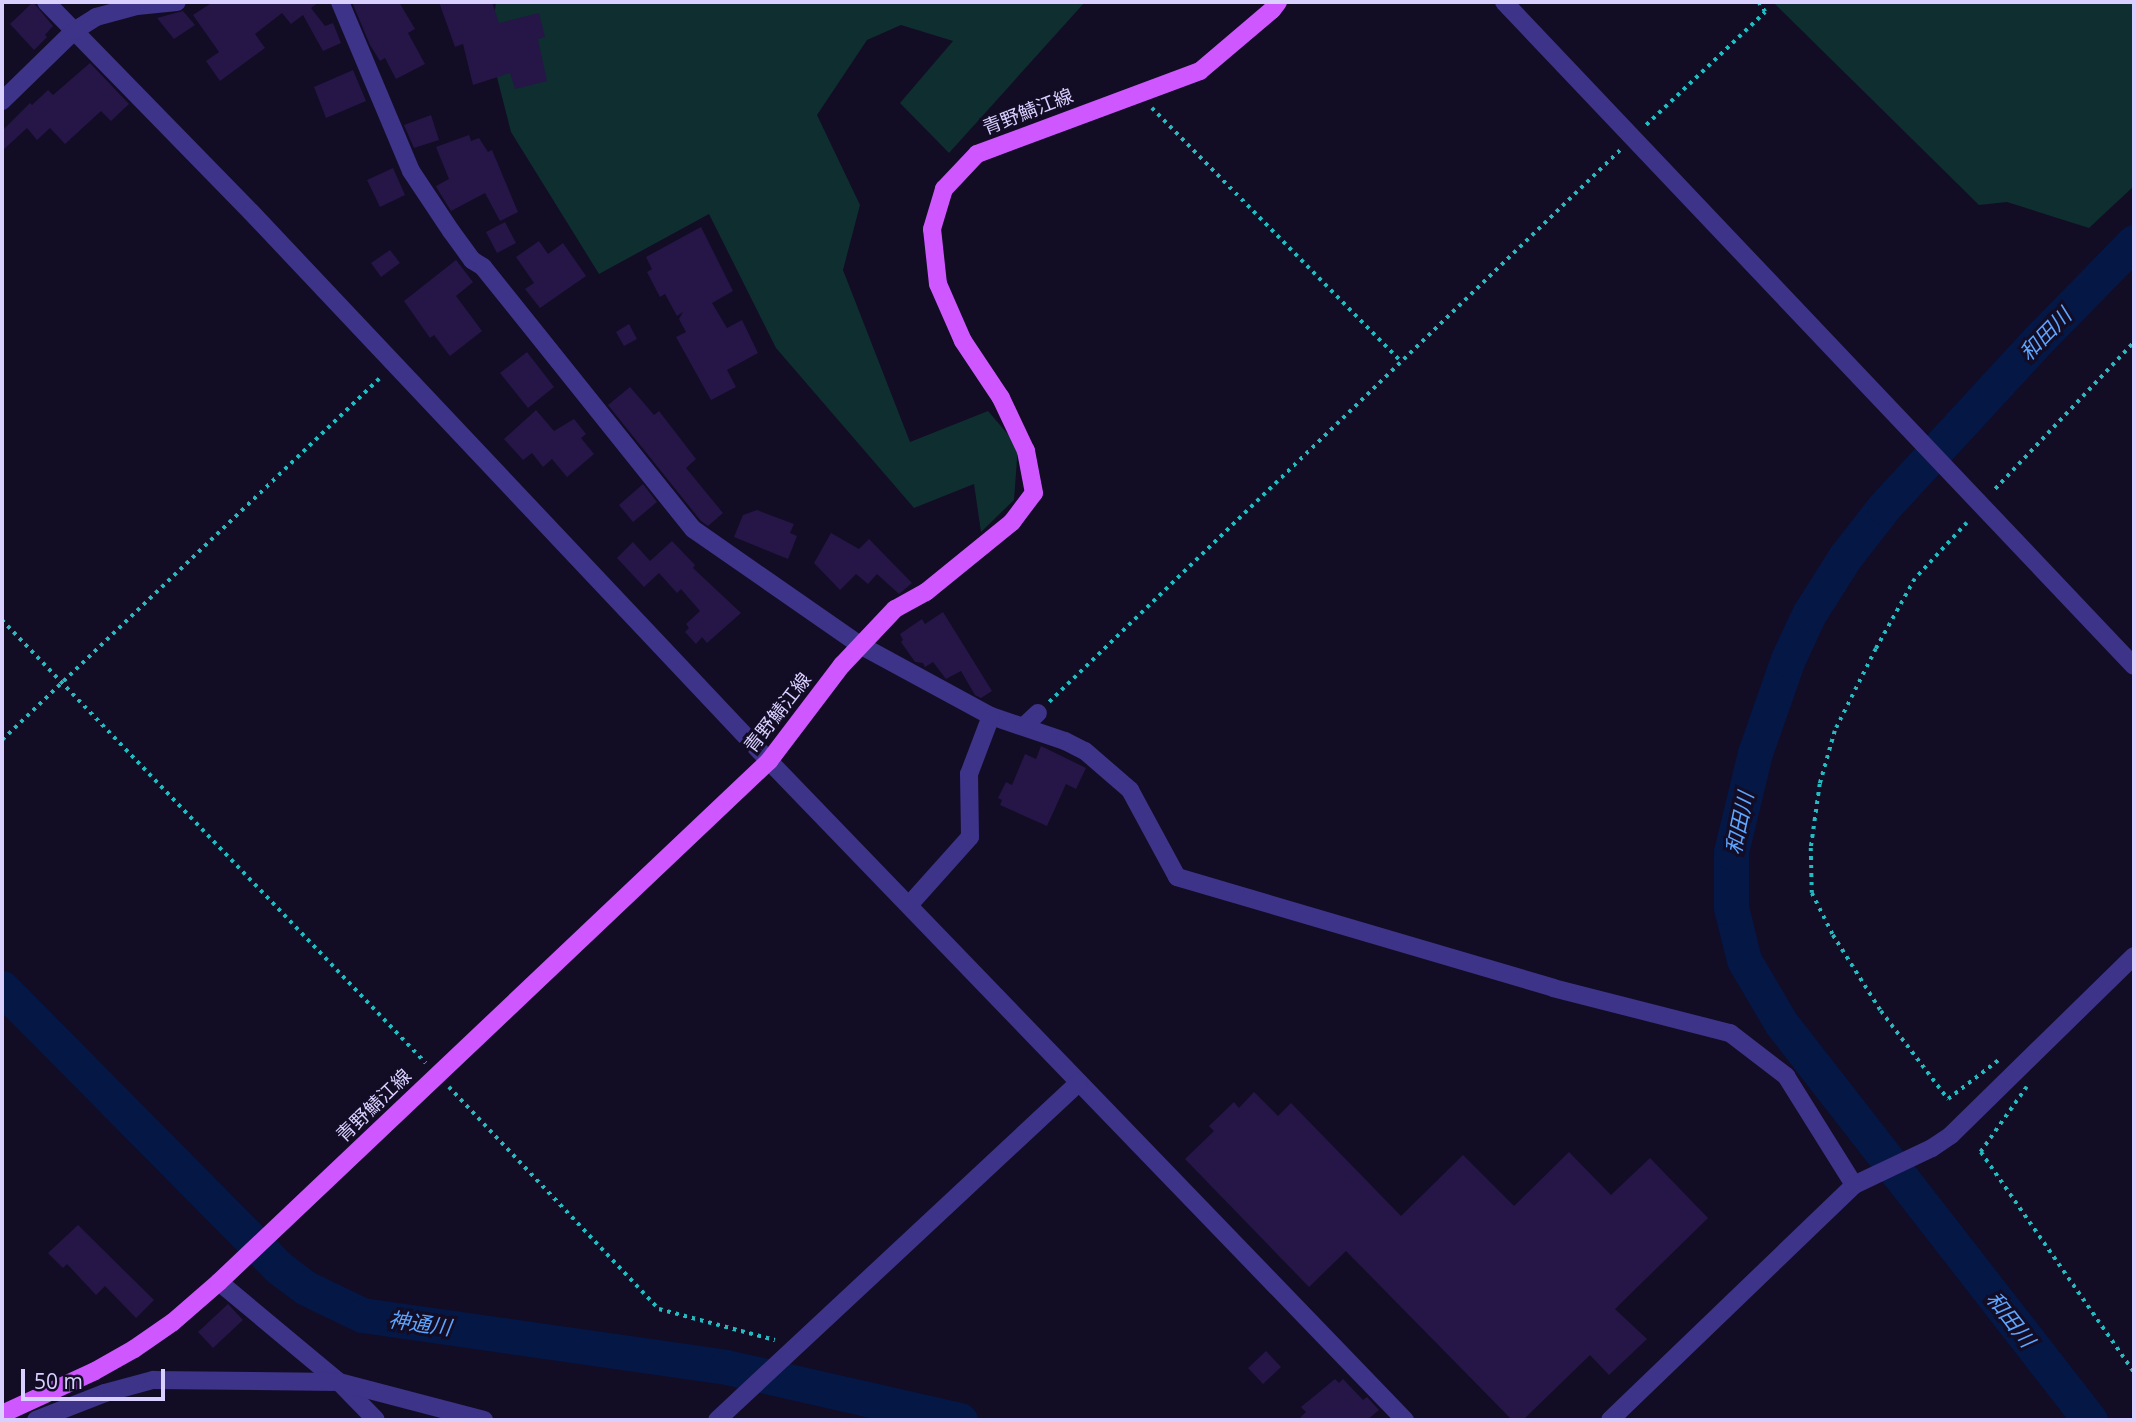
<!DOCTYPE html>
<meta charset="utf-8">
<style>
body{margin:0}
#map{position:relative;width:2136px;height:1422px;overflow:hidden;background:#120c25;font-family:"Open Sans","Noto Sans JP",sans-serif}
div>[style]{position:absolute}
.green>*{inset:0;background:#0f2e2f}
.river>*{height:35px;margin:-17.5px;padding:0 17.5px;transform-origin:17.5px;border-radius:17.5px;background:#051745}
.building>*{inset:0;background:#251647}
.path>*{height:3.5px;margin-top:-1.75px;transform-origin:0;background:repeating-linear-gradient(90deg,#23bbc0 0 3.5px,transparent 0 8.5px)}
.minor>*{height:18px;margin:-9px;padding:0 9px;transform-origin:9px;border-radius:9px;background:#3d3388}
.major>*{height:18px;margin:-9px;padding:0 9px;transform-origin:9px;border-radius:9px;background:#cf57ff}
span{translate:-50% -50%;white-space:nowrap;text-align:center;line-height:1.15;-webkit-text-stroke:6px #120c25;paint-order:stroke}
.street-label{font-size:19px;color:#d9d0ff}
.water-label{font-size:21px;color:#5ea6ff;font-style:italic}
.frame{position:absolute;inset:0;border:4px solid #d9d0ff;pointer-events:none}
.scale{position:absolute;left:21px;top:1369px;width:144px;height:32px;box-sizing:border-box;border:4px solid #d9d0ff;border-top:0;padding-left:9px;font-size:21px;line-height:24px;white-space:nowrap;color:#d9d0ff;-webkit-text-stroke:5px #120c25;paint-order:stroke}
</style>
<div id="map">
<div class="green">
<div style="clip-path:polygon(496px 2px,1085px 2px,949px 153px,900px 103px,953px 41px,901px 25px,867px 40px,817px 115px,860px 205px,843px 270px,910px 442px,988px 411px,1018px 446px,1014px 500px,981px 532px,974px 484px,914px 508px,776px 348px,709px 214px,599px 274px,511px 132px,490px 50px)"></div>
<div style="clip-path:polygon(1773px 2px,2134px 2px,2134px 186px,2089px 228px,2007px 202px,1979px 205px)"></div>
</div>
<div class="river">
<div style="left:2px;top:988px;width:392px;rotate:45.3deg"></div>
<div style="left:278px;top:1267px;width:35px;rotate:37deg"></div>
<div style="left:306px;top:1288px;width:62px;rotate:25.7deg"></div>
<div style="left:362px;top:1315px;width:368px;rotate:8.1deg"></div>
<div style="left:726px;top:1367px;width:240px;rotate:12.8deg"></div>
<div style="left:2090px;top:1420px;width:503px;rotate:-127.89deg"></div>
<div style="left:1781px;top:1023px;width:73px;rotate:-120.4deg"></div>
<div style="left:1744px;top:960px;width:54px;rotate:-104deg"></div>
<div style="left:1731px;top:908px;width:56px;rotate:-90deg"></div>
<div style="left:1731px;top:852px;width:102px;rotate:-76.4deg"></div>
<div style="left:1755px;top:753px;width:100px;rotate:-70.7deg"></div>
<div style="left:1788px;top:659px;width:50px;rotate:-65deg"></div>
<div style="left:1809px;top:614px;width:67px;rotate:-57.7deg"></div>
<div style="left:1845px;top:557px;width:63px;rotate:-52deg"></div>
<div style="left:1884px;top:507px;width:227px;rotate:-47.3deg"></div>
<div style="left:2038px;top:340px;width:137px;rotate:-45.6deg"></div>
</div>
<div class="building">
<div style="clip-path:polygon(33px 2px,53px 26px,45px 35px,47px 37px,34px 50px,10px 24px)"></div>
<div style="clip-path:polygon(213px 2px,319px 2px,311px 8px,325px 26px,333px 23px,341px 43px,323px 51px,303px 15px,291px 24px,282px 13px,255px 34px,265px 48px,220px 81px,206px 61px,219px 52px,193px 15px)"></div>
<div style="clip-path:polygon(352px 2px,399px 2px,415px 29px,408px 33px,425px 64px,396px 79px,385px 58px,380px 61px,370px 45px)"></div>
<div style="clip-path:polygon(439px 2px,492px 2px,499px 23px,539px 13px,545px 37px,538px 39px,547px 81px,515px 89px,510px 73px,473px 85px,463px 44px,455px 47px)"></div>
<div style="clip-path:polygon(183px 11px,195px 25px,174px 39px,157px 18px)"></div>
<div style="clip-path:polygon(90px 63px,129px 104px,111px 121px,101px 111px,65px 144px,50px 128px,37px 140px,27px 128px,2px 151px,2px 131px,30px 103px,32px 105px,48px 90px,53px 95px)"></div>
<div style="clip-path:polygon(353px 70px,366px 101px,326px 118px,314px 87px)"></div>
<div style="clip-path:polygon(431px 115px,439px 140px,414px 148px,404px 125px)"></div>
<div style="clip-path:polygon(469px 135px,471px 141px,479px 138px,488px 152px,492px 150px,518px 212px,500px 221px,485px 193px,451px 211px,438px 190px,436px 186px,449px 179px,436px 147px)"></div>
<div style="clip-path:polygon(393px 168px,405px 195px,380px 207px,367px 180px)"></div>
<div style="clip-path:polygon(505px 222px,516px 243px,497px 253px,486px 232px)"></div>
<div style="clip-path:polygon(701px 227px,733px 291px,712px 303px,727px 328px,742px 320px,758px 353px,727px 370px,736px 387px,711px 400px,676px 337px,686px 332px,679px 319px,683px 312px,677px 316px,665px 294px,660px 297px,647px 272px,652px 269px,646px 257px)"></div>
<div style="clip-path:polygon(539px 241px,548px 254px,563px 243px,586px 276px,540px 308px,525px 289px,534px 283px,516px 257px)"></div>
<div style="clip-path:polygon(390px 250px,400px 263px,381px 277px,371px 263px)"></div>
<div style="clip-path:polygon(456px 260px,473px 282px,456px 296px,482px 331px,450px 356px,434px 335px,430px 338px,404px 301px)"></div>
<div style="clip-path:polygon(629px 324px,637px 339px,624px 346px,616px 332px)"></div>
<div style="clip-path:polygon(527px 352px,554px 387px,528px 408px,500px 373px)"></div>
<div style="clip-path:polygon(630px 387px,654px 415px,659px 411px,696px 459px,686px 468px,723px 513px,708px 526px,701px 521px,608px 405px)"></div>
<div style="clip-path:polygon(536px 410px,554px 431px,574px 419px,586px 434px,581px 438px,594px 454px,567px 477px,552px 459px,543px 467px,532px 453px,523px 460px,504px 439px)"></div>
<div style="clip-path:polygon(643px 484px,657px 502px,633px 522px,619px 505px)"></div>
<div style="clip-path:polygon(757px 510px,794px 524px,790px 533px,797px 536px,788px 559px,734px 537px,743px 515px)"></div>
<div style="clip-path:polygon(831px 533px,859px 549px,869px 539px,912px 583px,899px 594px,877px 574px,868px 584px,856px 574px,840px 590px,814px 563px)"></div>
<div style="clip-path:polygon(672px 541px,695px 565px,693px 568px,741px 613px,707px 643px,702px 637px,696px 644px,685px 632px,689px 628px,686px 624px,700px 611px,681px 589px,677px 593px,659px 573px,644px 587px,617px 558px,633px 542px,650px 561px)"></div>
<div style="clip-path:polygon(943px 612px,992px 691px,981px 698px,975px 695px,961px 671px,946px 679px,933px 662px,925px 667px,923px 663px,915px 662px,901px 642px,903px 640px,900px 634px,922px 619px,925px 624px)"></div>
<div style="clip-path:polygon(1041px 746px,1086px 768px,1076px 789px,1066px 784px,1047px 826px,1000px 805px,1002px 800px,998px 798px,1006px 782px,1012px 785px,1025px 754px,1036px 759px)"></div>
<div style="clip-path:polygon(1254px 1092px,1278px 1116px,1291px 1103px,1401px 1216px,1463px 1155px,1514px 1206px,1569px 1152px,1611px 1195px,1650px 1158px,1708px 1218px,1615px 1309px,1647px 1339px,1609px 1375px,1590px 1355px,1523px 1420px,1512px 1420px,1346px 1251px,1309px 1287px,1185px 1159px,1214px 1131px,1209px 1126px,1234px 1102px,1239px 1108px)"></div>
<div style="clip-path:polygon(78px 1225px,154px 1300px,136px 1318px,105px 1286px,96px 1295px,67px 1264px,63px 1268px,48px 1253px)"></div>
<div style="clip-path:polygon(228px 1304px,243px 1320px,213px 1348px,198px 1332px)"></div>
<div style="clip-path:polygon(1266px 1351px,1281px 1367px,1263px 1384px,1248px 1368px)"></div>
<div style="clip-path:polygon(1335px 1379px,1339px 1383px,1343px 1379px,1363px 1400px,1367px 1397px,1379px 1410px,1367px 1420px,1298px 1420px,1306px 1412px,1301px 1407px)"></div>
</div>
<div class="path">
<div style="left:1152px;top:108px;width:355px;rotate:45.5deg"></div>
<div style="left:1646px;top:125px;width:164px;rotate:-43.5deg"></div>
<div style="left:1765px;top:12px;width:12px;rotate:-125deg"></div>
<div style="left:1995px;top:489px;width:202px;rotate:-46.6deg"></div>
<div style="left:1967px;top:523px;width:76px;rotate:132.9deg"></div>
<div style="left:1915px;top:579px;width:80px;rotate:119.1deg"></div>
<div style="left:1876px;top:649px;width:92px;rotate:116.6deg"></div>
<div style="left:1835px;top:731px;width:55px;rotate:105.8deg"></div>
<div style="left:1820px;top:784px;width:65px;rotate:98deg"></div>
<div style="left:1811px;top:848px;width:45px;rotate:88.7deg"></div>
<div style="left:1812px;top:893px;width:47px;rotate:63.4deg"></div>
<div style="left:1833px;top:935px;width:90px;rotate:57.7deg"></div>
<div style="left:1881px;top:1011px;width:111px;rotate:52.7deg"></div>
<div style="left:1948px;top:1099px;width:66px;rotate:-37.6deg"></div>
<div style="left:2px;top:620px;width:613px;rotate:46.26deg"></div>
<div style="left:1049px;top:702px;width:794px;rotate:-44.03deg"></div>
<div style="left:2px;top:740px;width:526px;rotate:-43.77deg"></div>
<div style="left:449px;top:1087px;width:306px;rotate:46.6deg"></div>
<div style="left:659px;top:1309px;width:120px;rotate:15deg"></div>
<div style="left:2027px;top:1087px;width:80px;rotate:125.3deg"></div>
<div style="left:1981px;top:1152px;width:268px;rotate:55.2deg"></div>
</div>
<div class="minor">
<div style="left:46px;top:2px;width:293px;rotate:45.7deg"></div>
<div style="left:251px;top:212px;width:755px;rotate:46.66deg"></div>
<div style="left:769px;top:761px;width:916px;rotate:46.02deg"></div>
<div style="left:340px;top:2px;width:183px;rotate:67.2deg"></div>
<div style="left:411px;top:171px;width:72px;rotate:56.3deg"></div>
<div style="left:451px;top:231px;width:36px;rotate:54deg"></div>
<div style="left:472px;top:260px;width:13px;rotate:32deg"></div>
<div style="left:483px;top:267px;width:336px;rotate:51.3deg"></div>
<div style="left:693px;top:529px;width:203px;rotate:34.8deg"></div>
<div style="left:860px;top:645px;width:149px;rotate:28.5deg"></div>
<div style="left:991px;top:716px;width:78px;rotate:18.7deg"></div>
<div style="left:1065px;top:741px;width:22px;rotate:27deg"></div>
<div style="left:1085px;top:751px;width:60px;rotate:40.9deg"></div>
<div style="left:1130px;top:790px;width:99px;rotate:61.6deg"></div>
<div style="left:1177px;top:877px;width:392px;rotate:16.4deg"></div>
<div style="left:1553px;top:988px;width:183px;rotate:14.3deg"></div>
<div style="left:1730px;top:1033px;width:71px;rotate:37.5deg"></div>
<div style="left:1786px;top:1076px;width:128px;rotate:58deg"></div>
<div style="left:1504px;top:2px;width:915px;rotate:46.51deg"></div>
<div style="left:2px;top:101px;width:100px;rotate:-44.2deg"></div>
<div style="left:74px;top:31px;width:26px;rotate:-32deg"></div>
<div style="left:96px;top:17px;width:42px;rotate:-15deg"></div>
<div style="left:137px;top:6px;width:40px;rotate:-5.7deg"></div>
<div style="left:1024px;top:726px;width:19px;rotate:-43deg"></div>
<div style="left:910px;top:904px;width:90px;rotate:-48.2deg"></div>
<div style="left:970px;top:837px;width:63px;rotate:-90.9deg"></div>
<div style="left:969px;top:774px;width:62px;rotate:-69.2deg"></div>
<div style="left:219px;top:1282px;width:155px;rotate:39.8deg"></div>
<div style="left:338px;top:1381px;width:54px;rotate:45.7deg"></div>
<div style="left:36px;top:1420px;width:74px;rotate:-21.4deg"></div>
<div style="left:105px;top:1393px;width:50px;rotate:-15.2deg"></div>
<div style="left:153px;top:1380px;width:186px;rotate:0.6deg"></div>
<div style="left:339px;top:1382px;width:150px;rotate:14.7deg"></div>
<div style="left:717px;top:1420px;width:495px;rotate:-43deg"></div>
<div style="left:1610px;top:1420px;width:339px;rotate:-43.9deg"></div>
<div style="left:1854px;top:1185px;width:86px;rotate:-25.4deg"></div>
<div style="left:1932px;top:1148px;width:23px;rotate:-34deg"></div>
<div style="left:1951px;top:1135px;width:256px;rotate:-44.4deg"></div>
</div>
<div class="major">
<div style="left:2px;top:1414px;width:102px;rotate:-24.8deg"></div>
<div style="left:95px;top:1371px;width:45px;rotate:-29.4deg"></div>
<div style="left:134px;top:1349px;width:47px;rotate:-34.7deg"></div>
<div style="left:173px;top:1322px;width:61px;rotate:-41deg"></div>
<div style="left:219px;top:1282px;width:758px;rotate:-43.45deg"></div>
<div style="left:769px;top:761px;width:121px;rotate:-52.8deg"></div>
<div style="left:842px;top:665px;width:77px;rotate:-46.6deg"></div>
<div style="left:895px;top:609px;width:35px;rotate:-29deg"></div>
<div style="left:926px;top:592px;width:111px;rotate:-39.1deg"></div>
<div style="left:1012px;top:522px;width:36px;rotate:-53deg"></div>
<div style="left:1034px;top:493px;width:43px;rotate:-100.8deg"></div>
<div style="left:1026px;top:451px;width:59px;rotate:-115.3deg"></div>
<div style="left:1001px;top:398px;width:69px;rotate:-123.7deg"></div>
<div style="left:963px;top:341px;width:62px;rotate:-113.7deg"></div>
<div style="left:938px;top:284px;width:55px;rotate:-96.2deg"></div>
<div style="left:932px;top:229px;width:42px;rotate:-73.3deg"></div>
<div style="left:944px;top:189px;width:48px;rotate:-46.7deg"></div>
<div style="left:977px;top:154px;width:238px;rotate:-20.4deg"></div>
<div style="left:1200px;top:71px;width:94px;rotate:-40.3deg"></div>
<div style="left:1272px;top:10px;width:10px;rotate:-53deg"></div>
</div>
<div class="street-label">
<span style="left:1028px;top:112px;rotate:-21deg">青野鯖江線</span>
<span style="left:778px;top:713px;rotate:-52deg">青野鯖江線</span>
<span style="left:374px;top:1106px;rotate:-44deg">青野鯖江線</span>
</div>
<div class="water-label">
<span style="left:2045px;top:334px;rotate:-46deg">和田川</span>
<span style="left:1739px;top:823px;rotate:-78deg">和田川</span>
<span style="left:2011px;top:1319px;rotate:52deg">和田川</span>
<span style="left:420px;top:1323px;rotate:8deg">神通川</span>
</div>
<div class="frame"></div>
<div class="scale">50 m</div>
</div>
